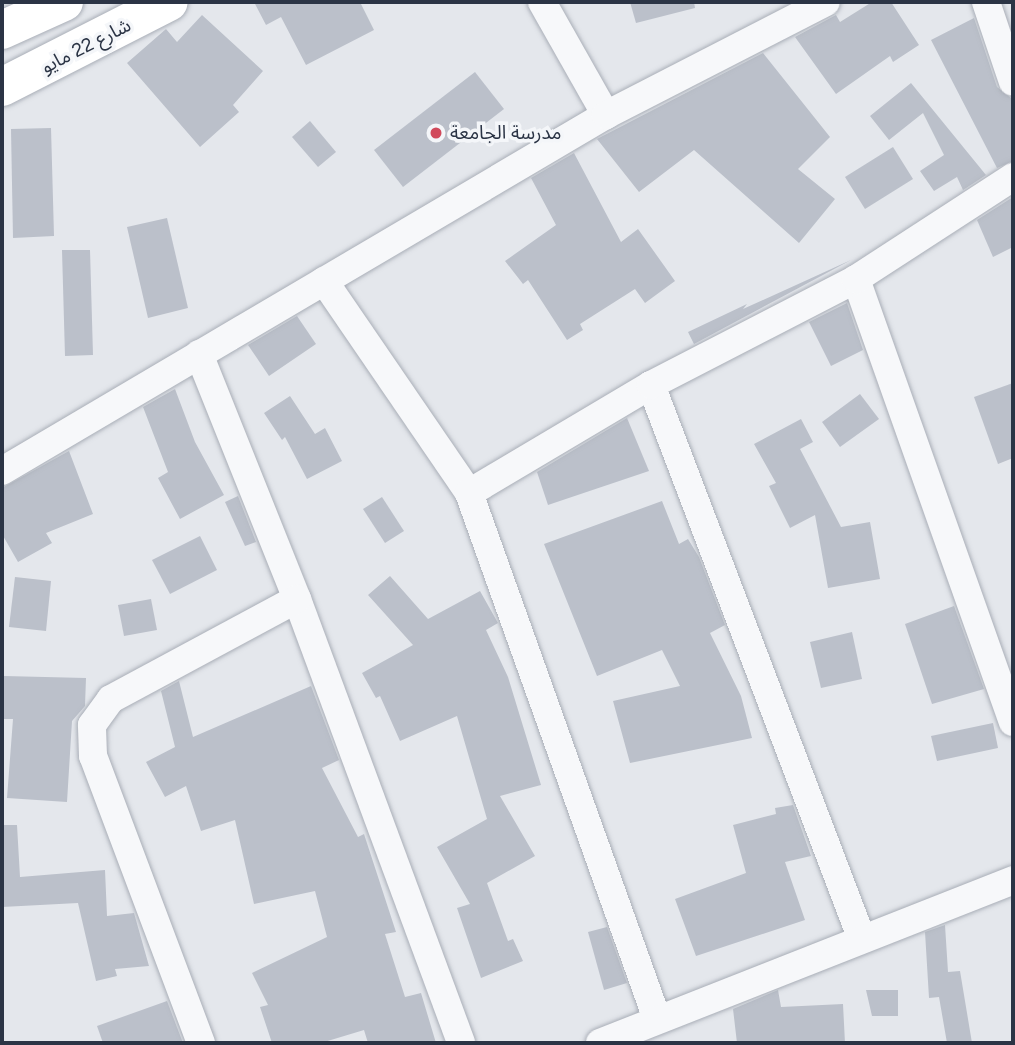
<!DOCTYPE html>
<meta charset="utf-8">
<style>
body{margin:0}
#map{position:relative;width:1015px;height:1045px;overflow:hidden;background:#e4e7ec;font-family:Figtree,"Noto Sans Arabic",sans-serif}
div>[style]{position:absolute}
.building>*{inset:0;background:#bbc0ca}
.roads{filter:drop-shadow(0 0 2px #a9aeb7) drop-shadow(0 0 2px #a9aeb7)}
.street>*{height:28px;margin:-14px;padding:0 14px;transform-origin:14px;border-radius:14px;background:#f7f8fa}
.secondary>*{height:38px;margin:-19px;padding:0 19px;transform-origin:19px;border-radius:19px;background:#fff}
.dots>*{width:19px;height:19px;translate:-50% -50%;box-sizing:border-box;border:4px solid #f4f6f9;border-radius:50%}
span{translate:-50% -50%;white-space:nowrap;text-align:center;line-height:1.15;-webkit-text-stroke:7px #f4f6f9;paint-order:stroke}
.street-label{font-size:19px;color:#2b3445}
.poi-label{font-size:19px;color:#2b3445}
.left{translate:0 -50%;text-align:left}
.frame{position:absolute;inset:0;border:4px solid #2b3445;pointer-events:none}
</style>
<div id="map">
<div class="building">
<div style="clip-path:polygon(254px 2px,360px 2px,374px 30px,306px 65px,281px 17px,266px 25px)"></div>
<div style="clip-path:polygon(630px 2px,694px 2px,695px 8px,636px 23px)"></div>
<div style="clip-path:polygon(872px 2px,891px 2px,919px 45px,893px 62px,890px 56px,836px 94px,795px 37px,836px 15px,840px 22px)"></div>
<div style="clip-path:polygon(202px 15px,263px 71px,233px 105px,239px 112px,200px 147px,127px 63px,166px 29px,177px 42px)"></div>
<div style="clip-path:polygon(974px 18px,997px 87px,1011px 98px,1013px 108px,1013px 161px,997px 168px,931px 40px)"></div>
<div style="clip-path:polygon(763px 53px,830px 137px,798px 169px,835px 199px,799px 243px,694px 150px,639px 192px,597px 139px)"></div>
<div style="clip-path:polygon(475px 72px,504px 109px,403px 187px,374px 150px)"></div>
<div style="clip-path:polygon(911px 83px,986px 175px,963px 190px,957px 177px,934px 191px,920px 171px,944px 155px,923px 113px,889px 140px,870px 116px)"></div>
<div style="clip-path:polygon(310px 121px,336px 152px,318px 167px,292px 137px)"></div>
<div style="clip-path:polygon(51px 128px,54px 236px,13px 238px,11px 129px)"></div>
<div style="clip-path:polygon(893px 147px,913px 179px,865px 209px,845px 177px)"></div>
<div style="clip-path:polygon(574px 153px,621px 242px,638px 229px,675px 281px,645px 303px,635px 289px,580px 324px,583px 330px,567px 340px,528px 280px,523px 284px,505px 261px,556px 225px,531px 178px)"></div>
<div style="clip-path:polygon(1013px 197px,1013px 247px,993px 257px,977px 220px)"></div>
<div style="clip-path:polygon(167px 218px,188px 308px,148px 318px,127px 227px)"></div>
<div style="clip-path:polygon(62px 250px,90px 250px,93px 355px,65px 356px)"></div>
<div style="clip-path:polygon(851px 260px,694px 344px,688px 332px,747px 304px,743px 309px)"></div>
<div style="clip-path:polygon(847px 303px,863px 350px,831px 366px,809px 322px)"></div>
<div style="clip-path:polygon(297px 316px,316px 344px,269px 376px,248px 345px)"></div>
<div style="clip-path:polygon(1013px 383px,1013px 458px,998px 464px,974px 397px)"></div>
<div style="clip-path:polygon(175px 389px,195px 442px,224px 495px,180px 519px,158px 478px,168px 472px,143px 407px)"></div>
<div style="clip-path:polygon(860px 394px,879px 419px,840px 447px,822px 422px)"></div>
<div style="clip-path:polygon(290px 396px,315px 434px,325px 428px,342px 461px,307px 479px,285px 437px,282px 440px,264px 413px)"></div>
<div style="clip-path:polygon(627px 418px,649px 471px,548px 505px,537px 472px)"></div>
<div style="clip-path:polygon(801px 419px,813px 442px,800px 449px,841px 527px,870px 522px,880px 579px,828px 588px,815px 515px,790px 528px,769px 486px,776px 483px,754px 444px)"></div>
<div style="clip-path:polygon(69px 451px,93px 514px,46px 533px,52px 543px,18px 562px,2px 534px,2px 488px)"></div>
<div style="clip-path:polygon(238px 496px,256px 542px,245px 546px,225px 502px)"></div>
<div style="clip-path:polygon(382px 497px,404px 531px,385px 543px,363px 509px)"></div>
<div style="clip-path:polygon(662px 501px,679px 544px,688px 539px,699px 557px,725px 625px,710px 633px,741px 696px,752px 738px,630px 763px,613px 701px,680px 686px,662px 650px,597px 676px,544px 544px)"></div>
<div style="clip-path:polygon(200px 536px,217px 570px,170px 594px,152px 560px)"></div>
<div style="clip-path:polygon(390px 576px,428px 619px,480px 591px,498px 623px,486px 630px,508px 677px,541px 785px,500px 796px,535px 856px,487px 883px,508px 941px,513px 939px,523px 961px,481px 978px,457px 908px,470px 904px,437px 847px,487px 819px,457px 716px,400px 741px,380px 696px,376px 698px,362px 673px,413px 645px,368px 595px)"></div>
<div style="clip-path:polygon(15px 577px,51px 581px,46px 631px,9px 627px)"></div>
<div style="clip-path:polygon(151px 599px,157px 630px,124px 636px,118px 605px)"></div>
<div style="clip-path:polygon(954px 606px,984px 689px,932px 704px,905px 624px)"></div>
<div style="clip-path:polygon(852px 632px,862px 679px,821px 688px,810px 642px)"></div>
<div style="clip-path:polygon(4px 676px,86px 678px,85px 706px,72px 721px,67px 802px,7px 798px,13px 719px,3px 719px)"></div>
<div style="clip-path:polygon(179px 681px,193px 737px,311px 686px,339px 760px,322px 768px,358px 837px,364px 834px,396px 932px,385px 934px,405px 997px,421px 993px,436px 1043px,368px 1043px,364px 1030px,321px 1043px,272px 1043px,260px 1007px,268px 1005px,252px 973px,327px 937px,315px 891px,254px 904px,235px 820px,201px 831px,186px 786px,165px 797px,146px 762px,175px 747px,161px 691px)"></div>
<div style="clip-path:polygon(993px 723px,998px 748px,937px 761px,931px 736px)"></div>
<div style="clip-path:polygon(793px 805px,811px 856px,785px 862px,805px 920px,696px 956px,675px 899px,746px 873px,733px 825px,776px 814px,775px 808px)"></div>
<div style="clip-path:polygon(2px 825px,17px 825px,20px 877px,105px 870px,107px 916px,134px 913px,149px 966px,115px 969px,117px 976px,96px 981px,78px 903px,2px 907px)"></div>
<div style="clip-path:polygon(945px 925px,948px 972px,960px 971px,972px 1043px,947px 1043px,939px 997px,929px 998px,925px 932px)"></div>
<div style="clip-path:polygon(607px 927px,627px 983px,604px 990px,588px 932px)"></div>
<div style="clip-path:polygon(778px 990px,781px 1007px,843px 1004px,845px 1043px,737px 1043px,733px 1009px)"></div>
<div style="clip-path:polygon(866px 990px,898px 990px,898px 1016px,872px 1016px)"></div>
<div style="clip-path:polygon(167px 1001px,183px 1043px,103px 1043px,97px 1026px)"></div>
</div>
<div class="roads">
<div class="street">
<div style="left:542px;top:2px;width:130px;rotate:60.5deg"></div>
<div style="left:986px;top:2px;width:84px;rotate:71.4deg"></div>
<div style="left:856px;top:279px;width:470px;rotate:70.5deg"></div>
<div style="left:324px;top:281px;width:257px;rotate:55.6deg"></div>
<div style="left:469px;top:493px;width:559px;rotate:70.33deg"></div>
<div style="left:199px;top:354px;width:264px;rotate:68.2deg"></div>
<div style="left:297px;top:599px;width:473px;rotate:69.7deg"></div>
<div style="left:651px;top:385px;width:591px;rotate:69.17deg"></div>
<div style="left:2px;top:471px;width:701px;rotate:-30.52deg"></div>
<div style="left:606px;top:115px;width:247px;rotate:-27.2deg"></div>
<div style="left:469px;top:493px;width:212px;rotate:-30.7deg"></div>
<div style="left:651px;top:385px;width:231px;rotate:-27.3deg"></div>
<div style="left:856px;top:279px;width:187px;rotate:-33deg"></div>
<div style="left:201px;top:1043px;width:307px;rotate:-110.6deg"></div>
<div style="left:93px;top:756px;width:31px;rotate:-92deg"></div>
<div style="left:92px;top:725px;width:32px;rotate:-54deg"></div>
<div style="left:111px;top:699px;width:211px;rotate:-28.3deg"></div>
<div style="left:600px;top:1043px;width:444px;rotate:-21.5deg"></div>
</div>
<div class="secondary">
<div style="left:2px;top:30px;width:68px;rotate:-24.3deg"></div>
<div style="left:2px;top:87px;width:187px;rotate:-27deg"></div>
</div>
</div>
<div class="dots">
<div style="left:436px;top:133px;background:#d1495b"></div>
</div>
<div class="street-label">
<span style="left:86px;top:46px;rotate:-27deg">شارع 22 مايو</span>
</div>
<div class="poi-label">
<span class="left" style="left:450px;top:133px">مدرسة الجامعة</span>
</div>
<div class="frame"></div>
</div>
